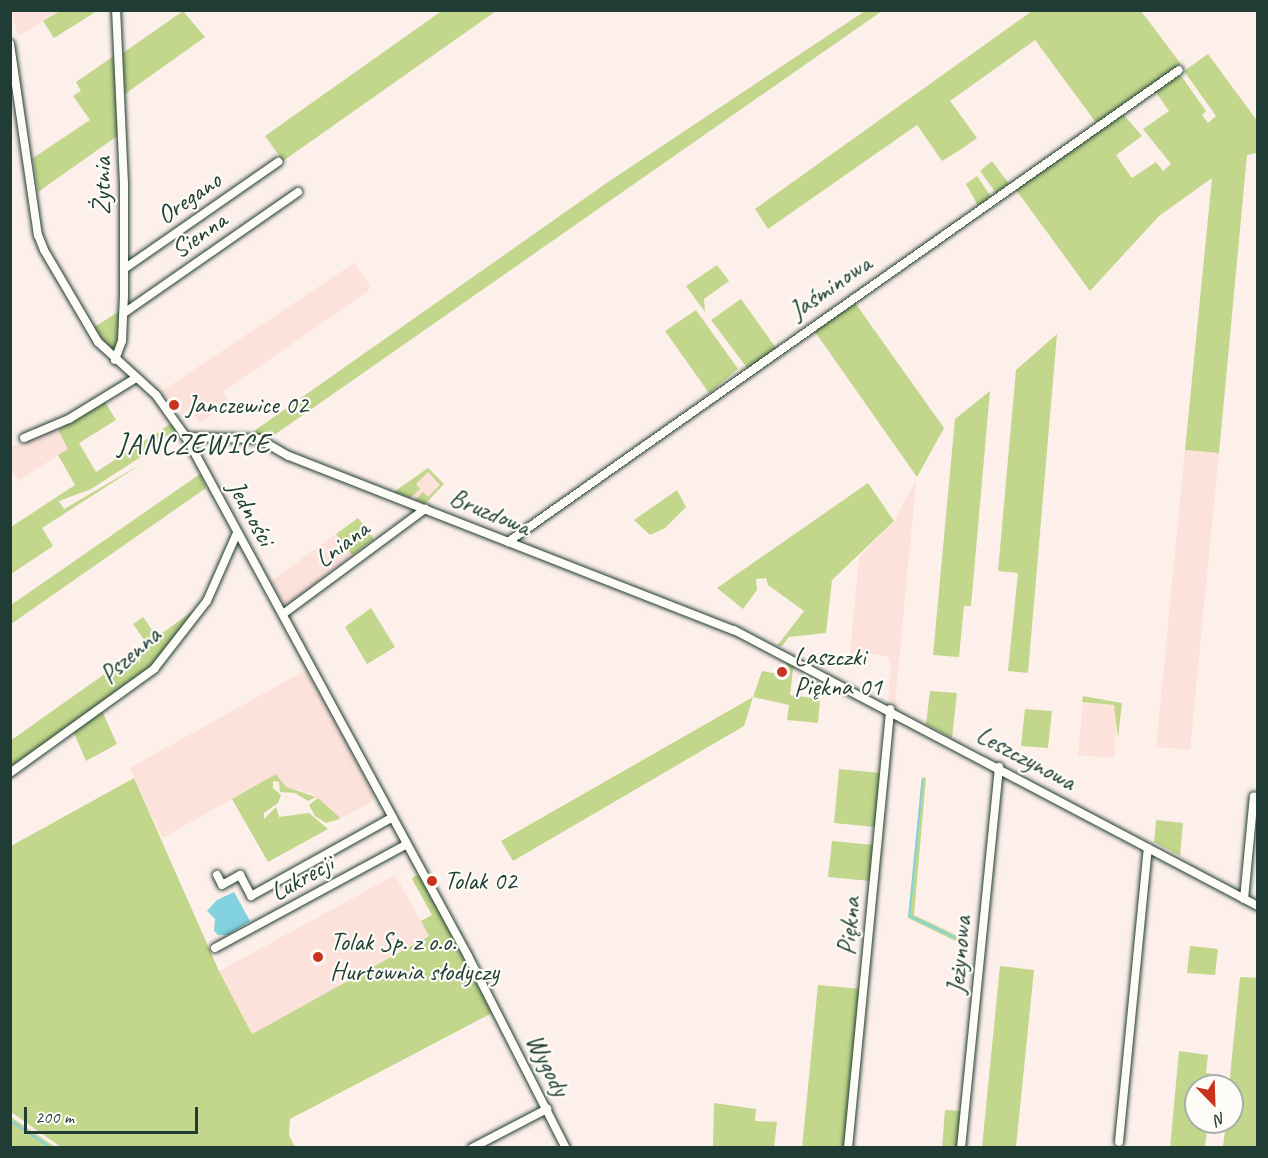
<!DOCTYPE html>
<meta charset="utf-8">
<style>
body{margin:0}
#map{position:relative;width:1268px;height:1158px;overflow:hidden;background:#fdf0ea;font-family:Caveat,sans-serif}
div>[style]{position:absolute}
.built>*{inset:0;background:#fce2da}
.green>*{inset:0;background:#c2d68c}
.water>*{inset:0;background:#82d1df}
.stream>*{height:1.5px;margin:-0.75px;padding:0 0.75px;transform-origin:0.75px;border-radius:0.75px;background:#82d1df}
.roads{filter:drop-shadow(0 0 2px #1f3d34) drop-shadow(0 0 2px #1f3d34)}
.minor>*{height:8px;margin:-4px;padding:0 4px;transform-origin:4px;border-radius:4px;background:#fdfcf7}
.dots>*{width:16px;height:16px;translate:-50% -50%;box-sizing:border-box;border:3px solid #fdfcf7;border-radius:50%}
span{translate:-50% -50%;white-space:nowrap;text-align:center;line-height:1.15;-webkit-text-stroke:4.5px #fdfcf7;paint-order:stroke}
.street-label{font-size:26px;color:#1f3d34}
.poi-label{font-size:26px;color:#1f3d34}
.left{translate:0 -50%;text-align:left}
.quarter-label{font-size:28px;color:#1f3d34;letter-spacing:1.5px}
.frame{position:absolute;inset:0;border:12px solid #1f3d34;pointer-events:none}
.north{position:absolute;left:1184px;top:1074px;width:60px;height:60px;box-sizing:border-box;background:#fdfcf7;border:2px solid #a4b0a9;border-radius:50%;rotate:157deg;font-size:16px;font-weight:700;line-height:24px;text-align:center;color:#1f3d34}
.north::after{content:'';display:block;margin:auto;width:21px;height:27px;background:#c8321e;clip-path:polygon(50% 0,100% 100%,50% 72%,0 100%)}
.scale{position:absolute;left:24px;top:1107px;width:174px;height:27px;box-sizing:border-box;border:3px solid #1f3d34;border-top:0;padding-left:8px;font-size:18px;line-height:21px;white-space:nowrap;color:#1f3d34;-webkit-text-stroke:4px #fdfcf7;paint-order:stroke}
</style>
<div id="map">
<div class="built">
<div style="clip-path:polygon(11px 11px,12px 10px,60px 11px,18px 36px)"></div>
<div style="clip-path:polygon(354px 263px,370px 286px,368px 291px,224px 391px,228px 403px,200px 423px,194px 414px,204px 405px,202px 401px,183px 414px,162px 391px)"></div>
<div style="clip-path:polygon(55px 425px,68px 449px,18px 481px,11px 468px,10px 448px)"></div>
<div style="clip-path:polygon(1185px 450px,1219px 453px,1190px 750px,1156px 747px)"></div>
<div style="clip-path:polygon(428px 468px,444px 484px,425px 504px,394px 492px)"></div>
<div style="clip-path:polygon(915px 482px,916px 483px,895px 703px,888px 699px,891px 666px,888px 656px,850px 653px,859px 557px,894px 521px)"></div>
<div style="clip-path:polygon(336px 534px,352px 555px,289px 605px,284px 604px,271px 581px)"></div>
<div style="clip-path:polygon(306px 670px,374px 793px,371px 802px,340px 819px,313px 794px,286px 787px,276px 774px,162px 838px,130px 768px)"></div>
<div style="clip-path:polygon(1083px 702px,1114px 705px,1117px 716px,1114px 758px,1078px 755px)"></div>
<div style="clip-path:polygon(395px 875px,429px 936px,252px 1034px,219px 971px)"></div>
</div>
<div class="green">
<div style="clip-path:polygon(443px 10px,496px 11px,283px 161px,265px 136px)"></div>
<div style="clip-path:polygon(60px 11px,61px 10px,97px 11px,54px 38px,43px 21px)"></div>
<div style="clip-path:polygon(183px 11px,205px 37px,125px 94px,123px 53px)"></div>
<div style="clip-path:polygon(865px 11px,882px 11px,267px 440px,251px 433px,608px 182px)"></div>
<div style="clip-path:polygon(1032px 11px,1141px 11px,1181px 64px,1097px 124px,1035px 40px,950px 101px,977px 138px,960px 150px,942px 161px,917px 125px,768px 229px,755px 209px)"></div>
<div style="clip-path:polygon(1208px 54px,1258px 122px,1257px 153px,1247px 155px,1219px 453px,1185px 450px,1212px 178px,1159px 216px,1090px 291px,1014px 187px,1123px 114px,1142px 136px,1116px 155px,1124px 167px,1132px 178px,1156px 162px,1163px 171px,1171px 164px,1143px 129px,1169px 111px,1155px 91px,1177px 76px,1182px 77px,1206px 111px,1202px 115px,1208px 123px,1216px 116px,1184px 71px)"></div>
<div style="clip-path:polygon(114px 56px,120px 134px,38px 192px,33px 158px,90px 120px,73px 96px,81px 91px,76px 82px)"></div>
<div style="clip-path:polygon(992px 161px,1009px 184px,996px 193px,980px 171px)"></div>
<div style="clip-path:polygon(977px 176px,991px 197px,978px 206px,966px 184px)"></div>
<div style="clip-path:polygon(717px 265px,729px 281px,704px 299px,705px 312px,686px 286px)"></div>
<div style="clip-path:polygon(741px 299px,776px 348px,748px 369px,711px 320px)"></div>
<div style="clip-path:polygon(853px 300px,944px 428px,917px 477px,813px 329px)"></div>
<div style="clip-path:polygon(121px 310px,117px 349px,113px 352px,93px 328px)"></div>
<div style="clip-path:polygon(696px 310px,738px 369px,709px 393px,665px 331px)"></div>
<div style="clip-path:polygon(1057px 334px,1028px 673px,1008px 671px,1018px 573px,998px 571px,1016px 370px)"></div>
<div style="clip-path:polygon(990px 391px,971px 606px,964px 606px,959px 657px,933px 655px,955px 419px)"></div>
<div style="clip-path:polygon(105px 402px,116px 420px,79px 443px,96px 472px,172px 423px,176px 430px,163px 438px,161px 444px,91px 489px,59px 501px,64px 509px,143px 463px,42px 528px,53px 546px,11px 574px,11px 527px,75px 485px,58px 455px,68px 449px,58px 430px)"></div>
<div style="clip-path:polygon(428px 468px,444px 484px,425px 504px,415px 500px,423px 492px,428px 497px,440px 485px,428px 472px,416px 484px,420px 489px,410px 498px,394px 492px)"></div>
<div style="clip-path:polygon(200px 474px,206px 488px,11px 624px,11px 605px)"></div>
<div style="clip-path:polygon(868px 483px,894px 521px,832px 580px,826px 633px,789px 637px,782px 646px,777px 646px,804px 611px,768px 585px,766px 578px,756px 579px,757px 590px,743px 609px,717px 588px)"></div>
<div style="clip-path:polygon(677px 490px,686px 507px,665px 528px,650px 535px,634px 520px)"></div>
<div style="clip-path:polygon(358px 518px,374px 539px,352px 555px,336px 534px)"></div>
<div style="clip-path:polygon(371px 608px,395px 647px,367px 664px,345px 627px)"></div>
<div style="clip-path:polygon(194px 610px,153px 665px,11px 768px,10px 741px,147px 644px,133px 624px,143px 617px,157px 637px)"></div>
<div style="clip-path:polygon(786px 661px,797px 666px,793px 669px,790px 695px,820px 699px,818px 723px,787px 720px,789px 705px,753px 697px,744px 726px,513px 861px,501px 841px,753px 697px,762px 671px,785px 675px)"></div>
<div style="clip-path:polygon(930px 691px,957px 693px,952px 738px,926px 724px)"></div>
<div style="clip-path:polygon(1083px 696px,1122px 703px,1118px 738px,1114px 705px,1082px 702px)"></div>
<div style="clip-path:polygon(1025px 709px,1052px 711px,1048px 748px,1021px 746px)"></div>
<div style="clip-path:polygon(102px 711px,117px 744px,86px 761px,73px 731px)"></div>
<div style="clip-path:polygon(839px 769px,881px 773px,875px 827px,834px 823px)"></div>
<div style="clip-path:polygon(276px 774px,286px 787px,316px 797px,308px 801px,295px 793px,280px 792px,279px 782px,273px 781px,273px 788px,281px 795px,278px 803px,264px 813px,264px 819px,276px 807px,279px 817px,309px 813px,328px 829px,268px 862px,232px 799px)"></div>
<div style="clip-path:polygon(922px 777px,926px 778px,914px 915px,962px 938px,962px 944px,908px 918px)"></div>
<div style="clip-path:polygon(134px 778px,219px 971px,252px 1034px,429px 936px,421px 921px,432px 915px,412px 879px,416px 875px,421px 877px,492px 1013px,290px 1119px,289px 1135px,295px 1147px,61px 1147px,11px 1112px,11px 846px)"></div>
<div style="clip-path:polygon(318px 798px,338px 816px,340px 819px,326px 823px,315px 816px,309px 805px)"></div>
<div style="clip-path:polygon(1156px 820px,1183px 823px,1180px 856px,1154px 842px)"></div>
<div style="clip-path:polygon(832px 841px,874px 845px,870px 881px,828px 877px)"></div>
<div style="clip-path:polygon(1190px 946px,1218px 949px,1215px 975px,1187px 973px)"></div>
<div style="clip-path:polygon(1000px 966px,1034px 970px,1016px 1147px,982px 1147px)"></div>
<div style="clip-path:polygon(1240px 977px,1257px 978px,1257px 1147px,1223px 1147px,1226px 1122px,1232px 1122px,1229px 1086px)"></div>
<div style="clip-path:polygon(818px 985px,860px 989px,844px 1147px,802px 1148px)"></div>
<div style="clip-path:polygon(1179px 1051px,1208px 1055px,1206px 1073px,1213px 1074px,1212px 1086px,1196px 1086px,1196px 1122px,1208px 1122px,1205px 1147px,1170px 1148px)"></div>
<div style="clip-path:polygon(714px 1103px,756px 1109px,755px 1121px,777px 1122px,774px 1147px,713px 1146px)"></div>
<div style="clip-path:polygon(945px 1110px,961px 1111px,958px 1147px,942px 1148px)"></div>
<div style="clip-path:polygon(10px 1117px,11px 1117px,55px 1147px,11px 1147px)"></div>
</div>
<div class="water">
<div style="clip-path:polygon(234px 892px,250px 921px,228px 935px,218px 935px,214px 931px,215px 919px,207px 911px,217px 900px)"></div>
</div>
<div class="stream">
<div style="left:923px;top:780px;width:137px;rotate:95.5deg"></div>
<div style="left:910px;top:916px;width:49px;rotate:25.5deg"></div>
<div style="left:10px;top:1120px;width:50px;rotate:34.3deg"></div>
</div>
<div class="roads">
<div class="minor">
<div style="left:10px;top:44px;width:193px;rotate:81.7deg"></div>
<div style="left:38px;top:235px;width:16px;rotate:68deg"></div>
<div style="left:44px;top:250px;width:107px;rotate:59.6deg"></div>
<div style="left:98px;top:342px;width:79px;rotate:42.4deg"></div>
<div style="left:156px;top:395px;width:52px;rotate:54.5deg"></div>
<div style="left:186px;top:437px;width:591px;rotate:61.48deg"></div>
<div style="left:468px;top:956px;width:216px;rotate:63deg"></div>
<div style="left:124px;top:269px;width:188px;rotate:-34.8deg"></div>
<div style="left:124px;top:313px;width:212px;rotate:-34.8deg"></div>
<div style="left:115px;top:360px;width:20px;rotate:-70deg"></div>
<div style="left:122px;top:341px;width:46px;rotate:-87.5deg"></div>
<div style="left:124px;top:295px;width:111px;rotate:-90deg"></div>
<div style="left:124px;top:184px;width:174px;rotate:-92.6deg"></div>
<div style="left:186px;top:437px;width:73px;rotate:1.6deg"></div>
<div style="left:259px;top:439px;width:34px;rotate:30deg"></div>
<div style="left:289px;top:456px;width:478px;rotate:21.4deg"></div>
<div style="left:734px;top:630px;width:592px;rotate:27.78deg"></div>
<div style="left:24px;top:438px;width:49px;rotate:-22.9deg"></div>
<div style="left:69px;top:419px;width:79px;rotate:-31.5deg"></div>
<div style="left:508px;top:542px;width:820px;rotate:-35.12deg"></div>
<div style="left:283px;top:614px;width:177px;rotate:-36.5deg"></div>
<div style="left:10px;top:773px;width:178px;rotate:-35.8deg"></div>
<div style="left:154px;top:669px;width:86px;rotate:-52.1deg"></div>
<div style="left:207px;top:601px;width:74px;rotate:-66.2deg"></div>
<div style="left:217px;top:875px;width:11px;rotate:63deg"></div>
<div style="left:222px;top:885px;width:21px;rotate:-29deg"></div>
<div style="left:240px;top:875px;width:24px;rotate:62deg"></div>
<div style="left:251px;top:896px;width:162px;rotate:-29.1deg"></div>
<div style="left:1244px;top:899px;width:103px;rotate:-84.5deg"></div>
<div style="left:215px;top:948px;width:218px;rotate:-28.4deg"></div>
<div style="left:1119px;top:1142px;width:295px;rotate:-84.4deg"></div>
<div style="left:472px;top:1148px;width:85px;rotate:-27.5deg"></div>
<div style="left:848px;top:1148px;width:441px;rotate:-84.5deg"></div>
<div style="left:961px;top:1148px;width:383px;rotate:-84.3deg"></div>
</div>
</div>
<div class="dots">
<div style="left:174px;top:405px;background:#c8321e"></div>
<div style="left:782px;top:672px;background:#c8321e"></div>
<div style="left:432px;top:881px;background:#c8321e"></div>
<div style="left:318px;top:957px;background:#c8321e"></div>
</div>
<div class="street-label">
<span style="left:102px;top:186px;rotate:-90deg">Żytnia</span>
<span style="left:189px;top:198px;rotate:-35deg">Oregano</span>
<span style="left:199px;top:235px;rotate:-35deg">Sienna</span>
<span style="left:830px;top:287px;rotate:-35deg">Jaśminowa</span>
<span style="left:490px;top:512px;rotate:22deg">Bruzdowa</span>
<span style="left:251px;top:513px;rotate:61deg">Jedności</span>
<span style="left:342px;top:544px;rotate:-37deg">Lniana</span>
<span style="left:130px;top:655px;rotate:-42deg">Pszenna</span>
<span style="left:1026px;top:758px;rotate:28deg">Leszczynowa</span>
<span style="left:302px;top:878px;rotate:-29deg">Lukrecji</span>
<span style="left:849px;top:926px;rotate:-84deg">Piękna</span>
<span style="left:959px;top:955px;rotate:-85deg">Jeżynowa</span>
<span style="left:548px;top:1065px;rotate:63deg">Wygody</span>
</div>
<div class="poi-label">
<span class="left" style="left:186px;top:405px">Janczewice 02</span>
<span class="left" style="left:794px;top:672px">Laszczki<br>Piękna 01</span>
<span class="left" style="left:444px;top:881px">Tolak 02</span>
<span class="left" style="left:330px;top:957px">Tolak Sp. z o.o.<br>Hurtownia słodyczy</span>
</div>
<div class="quarter-label">
<span style="left:194px;top:444px">JANCZEWICE</span>
</div>
<div class="frame"></div>
<div class="north">N</div>
<div class="scale">200 m</div>
</div>
